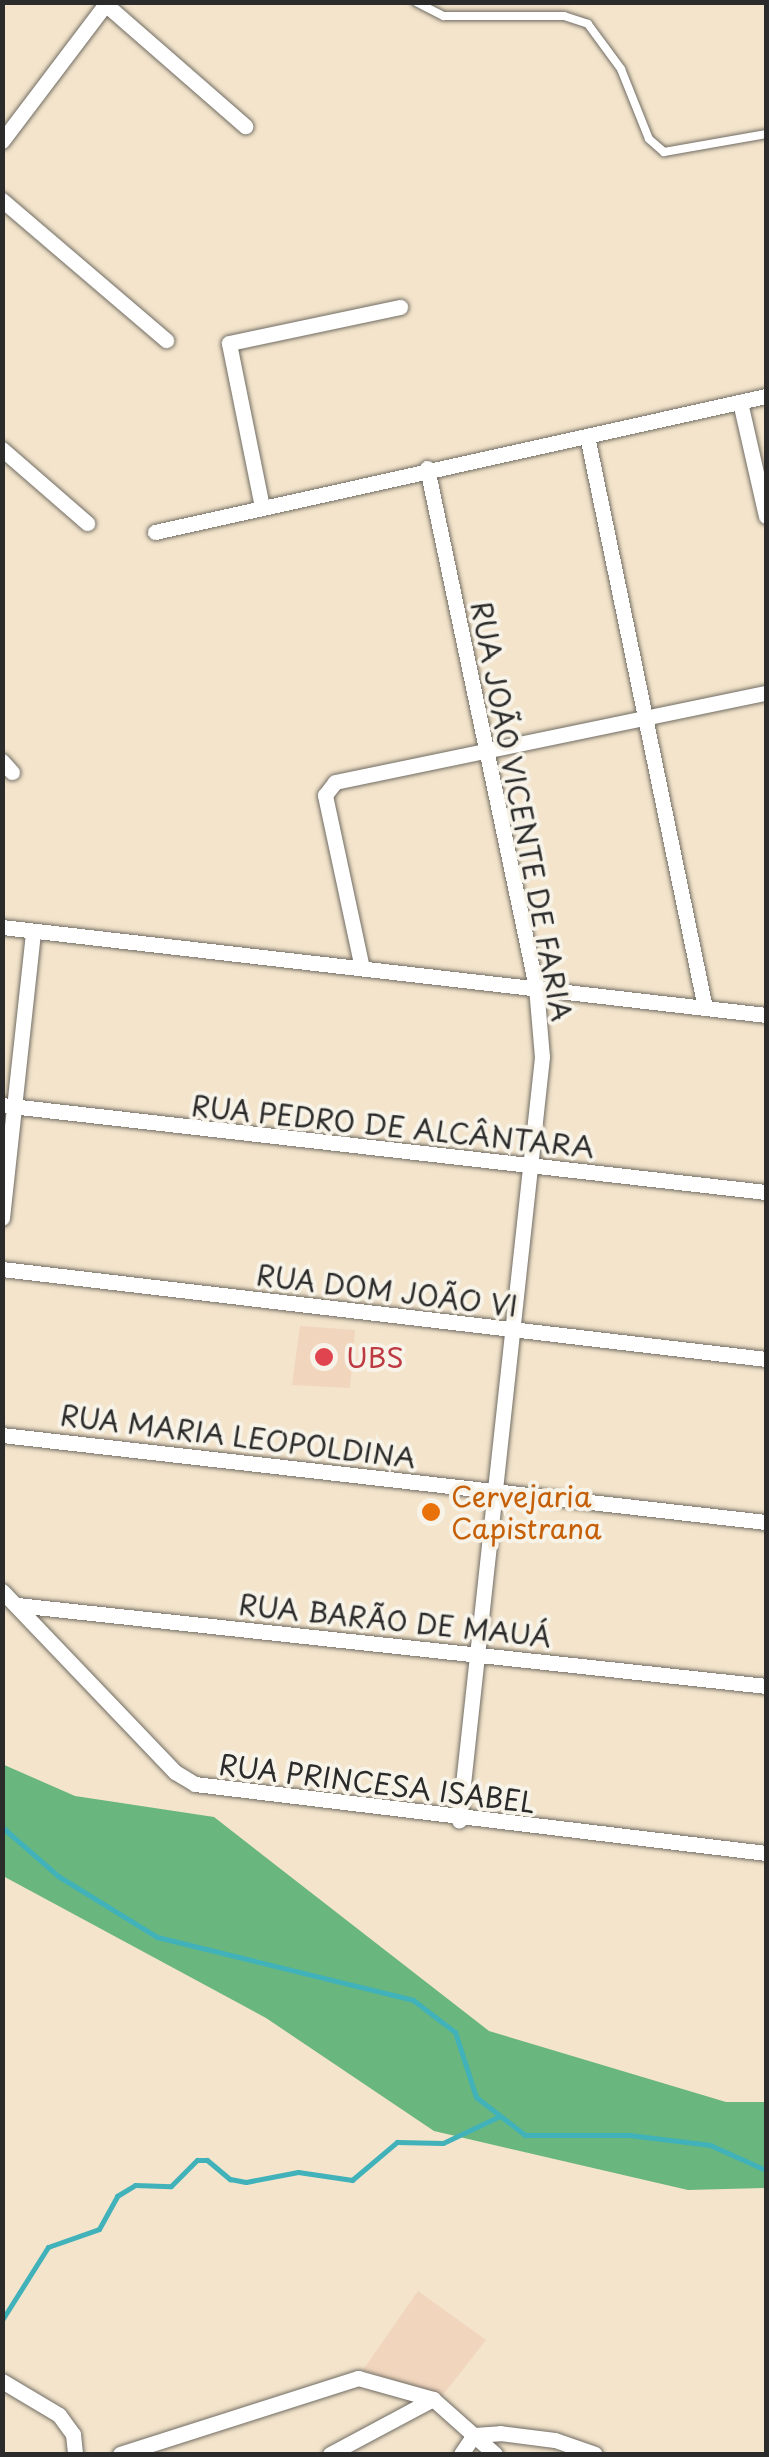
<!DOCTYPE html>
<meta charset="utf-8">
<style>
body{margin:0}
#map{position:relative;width:769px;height:2457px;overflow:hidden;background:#f3e4cb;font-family:"Playpen Sans",sans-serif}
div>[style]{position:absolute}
.built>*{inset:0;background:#f1d5bd}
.forest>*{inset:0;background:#69b67f}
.stream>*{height:5px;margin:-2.5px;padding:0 2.5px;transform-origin:2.5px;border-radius:2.5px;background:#41b2b9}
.roads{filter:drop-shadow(0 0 2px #716c63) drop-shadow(0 0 2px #716c63)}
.service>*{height:8px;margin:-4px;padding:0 4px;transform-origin:4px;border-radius:4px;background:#fff}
.minor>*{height:15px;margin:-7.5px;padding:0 7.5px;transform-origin:7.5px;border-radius:7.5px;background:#fff}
.dots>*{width:28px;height:28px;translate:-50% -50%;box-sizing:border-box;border:5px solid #f7f3e8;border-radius:50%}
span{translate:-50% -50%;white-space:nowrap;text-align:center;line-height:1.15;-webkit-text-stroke:8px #f7f3e8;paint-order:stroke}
.street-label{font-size:28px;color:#2b2b2b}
.health-label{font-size:28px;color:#be3a42}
.left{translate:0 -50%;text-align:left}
.food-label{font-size:28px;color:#c56008}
.frame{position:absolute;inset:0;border:5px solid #2b2b2b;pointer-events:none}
</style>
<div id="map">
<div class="built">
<div style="clip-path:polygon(300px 1326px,355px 1330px,350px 1388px,292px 1385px)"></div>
<div style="clip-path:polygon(418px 2291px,486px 2340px,442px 2396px,363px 2370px)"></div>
</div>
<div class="forest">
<div style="clip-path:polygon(2px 1764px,75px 1796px,214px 1817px,489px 2031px,726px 2102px,766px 2102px,766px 2188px,688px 2190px,434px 2131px,266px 2018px,3px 1876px)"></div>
</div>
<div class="stream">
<div style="left:2px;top:1827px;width:74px;rotate:41.2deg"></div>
<div style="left:58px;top:1876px;width:116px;rotate:31.6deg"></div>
<div style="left:157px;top:1937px;width:264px;rotate:13.8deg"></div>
<div style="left:413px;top:2000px;width:53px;rotate:37.3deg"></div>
<div style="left:455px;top:2032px;width:68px;rotate:72.1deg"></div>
<div style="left:476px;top:2097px;width:62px;rotate:37.8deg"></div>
<div style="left:525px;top:2135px;width:104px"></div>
<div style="left:629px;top:2135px;width:82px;rotate:7deg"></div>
<div style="left:710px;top:2145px;width:61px;rotate:24.1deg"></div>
<div style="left:2px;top:2320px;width:86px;rotate:-57.8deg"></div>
<div style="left:48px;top:2247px;width:54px;rotate:-19.4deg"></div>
<div style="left:99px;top:2229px;width:38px;rotate:-61deg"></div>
<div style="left:117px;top:2196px;width:21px;rotate:-31deg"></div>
<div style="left:135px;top:2185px;width:36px;rotate:2deg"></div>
<div style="left:171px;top:2186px;width:37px;rotate:-45deg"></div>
<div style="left:197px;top:2160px;width:10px"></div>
<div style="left:207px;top:2160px;width:30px;rotate:40deg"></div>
<div style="left:230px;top:2179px;width:16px;rotate:11deg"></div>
<div style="left:246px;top:2182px;width:53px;rotate:-10.9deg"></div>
<div style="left:298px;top:2172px;width:55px;rotate:8.4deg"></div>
<div style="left:352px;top:2180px;width:59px;rotate:-40.2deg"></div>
<div style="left:397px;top:2142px;width:46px;rotate:1.2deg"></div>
<div style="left:443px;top:2143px;width:63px;rotate:-25.3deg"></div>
</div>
<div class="roads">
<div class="service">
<div style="left:416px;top:2px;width:31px;rotate:27deg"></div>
<div style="left:444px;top:16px;width:120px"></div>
<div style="left:564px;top:16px;width:25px;rotate:18deg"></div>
<div style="left:588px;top:24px;width:56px;rotate:53.7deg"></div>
<div style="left:621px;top:69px;width:75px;rotate:68.2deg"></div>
<div style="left:649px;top:139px;width:20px;rotate:41deg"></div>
<div style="left:664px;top:152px;width:104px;rotate:-10deg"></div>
</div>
<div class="minor">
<div style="left:103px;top:2px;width:189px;rotate:41.1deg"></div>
<div style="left:2px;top:141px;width:174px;rotate:-52.9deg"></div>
<div style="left:2px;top:200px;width:216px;rotate:40.5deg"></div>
<div style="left:740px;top:402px;width:117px;rotate:77.2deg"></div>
<div style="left:587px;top:436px;width:584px;rotate:78.34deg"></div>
<div style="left:2px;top:449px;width:113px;rotate:41deg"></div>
<div style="left:427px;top:468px;width:530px;rotate:78.14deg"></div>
<div style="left:536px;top:987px;width:70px;rotate:85.1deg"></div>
<div style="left:542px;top:1057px;width:768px;rotate:96.2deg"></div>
<div style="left:262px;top:507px;width:167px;rotate:-101.4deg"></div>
<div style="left:229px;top:343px;width:175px;rotate:-11.9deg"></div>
<div style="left:155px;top:532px;width:626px;rotate:-12.55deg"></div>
<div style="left:2px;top:761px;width:15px;rotate:48deg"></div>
<div style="left:2px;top:927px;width:769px;rotate:6.57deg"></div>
<div style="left:362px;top:968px;width:177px;rotate:-102.1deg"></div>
<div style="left:325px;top:795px;width:16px;rotate:-52deg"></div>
<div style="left:335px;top:782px;width:440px;rotate:-11.7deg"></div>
<div style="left:2px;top:1105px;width:769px;rotate:6.5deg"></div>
<div style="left:2px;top:1218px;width:288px;rotate:-83.8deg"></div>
<div style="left:2px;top:1269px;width:769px;rotate:6.72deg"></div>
<div style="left:2px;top:1435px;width:769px;rotate:6.5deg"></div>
<div style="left:2px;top:1591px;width:250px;rotate:46.3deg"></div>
<div style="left:175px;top:1772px;width:23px;rotate:31deg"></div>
<div style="left:195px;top:1784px;width:575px;rotate:6.89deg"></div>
<div style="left:17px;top:1605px;width:753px;rotate:6.17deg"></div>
<div style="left:2px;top:2381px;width:66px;rotate:30.8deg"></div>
<div style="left:59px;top:2415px;width:24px;rotate:54deg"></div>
<div style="left:73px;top:2434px;width:20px;rotate:84deg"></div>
<div style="left:120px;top:2454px;width:250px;rotate:-17.7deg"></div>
<div style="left:358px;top:2378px;width:78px;rotate:15.6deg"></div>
<div style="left:433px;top:2399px;width:83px;rotate:41.6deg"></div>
<div style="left:330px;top:2454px;width:117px;rotate:-28.1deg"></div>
<div style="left:461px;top:2454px;width:23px;rotate:-56deg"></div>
<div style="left:474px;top:2435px;width:26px;rotate:-4deg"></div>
<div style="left:500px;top:2433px;width:55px;rotate:7.3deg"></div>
<div style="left:555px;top:2440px;width:42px;rotate:19.3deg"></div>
</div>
</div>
<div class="dots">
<div style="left:324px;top:1357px;background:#e0444e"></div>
<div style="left:431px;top:1512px;background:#e8710a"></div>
</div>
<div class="street-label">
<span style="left:522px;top:811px;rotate:79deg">RUA JOÃO VICENTE DE FARIA</span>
<span style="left:393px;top:1126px;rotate:6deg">RUA PEDRO DE ALCÂNTARA</span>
<span style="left:387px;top:1290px;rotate:7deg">RUA DOM JOÃO VI</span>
<span style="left:238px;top:1436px;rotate:7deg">RUA MARIA LEOPOLDINA</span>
<span style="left:395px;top:1620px;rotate:6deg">RUA BARÃO DE MAUÁ</span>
<span style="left:377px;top:1783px;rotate:7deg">RUA PRINCESA ISABEL</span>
</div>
<div class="health-label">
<span class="left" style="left:346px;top:1357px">UBS</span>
</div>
<div class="food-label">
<span class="left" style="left:451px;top:1512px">Cervejaria<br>Capistrana</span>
</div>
<div class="frame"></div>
</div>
